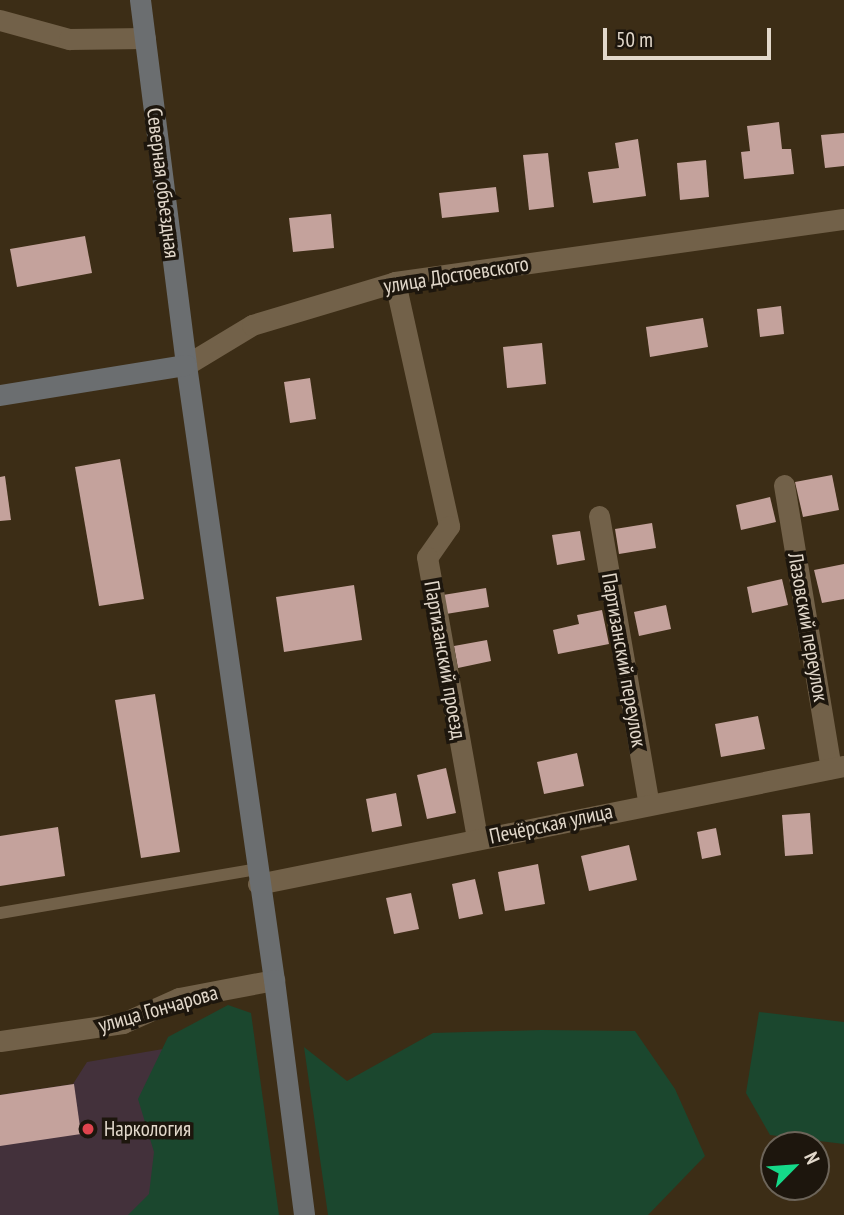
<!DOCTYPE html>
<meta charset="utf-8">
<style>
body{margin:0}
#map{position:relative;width:844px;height:1215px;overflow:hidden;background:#3c2d16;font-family:"PT Sans Narrow",sans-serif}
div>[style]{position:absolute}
.medical>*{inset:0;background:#43313b}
.green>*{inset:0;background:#1b472e}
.building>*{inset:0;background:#c4a29c}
.lane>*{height:12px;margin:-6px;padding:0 6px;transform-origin:6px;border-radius:6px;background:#726149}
.street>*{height:21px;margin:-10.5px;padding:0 10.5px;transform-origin:10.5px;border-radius:10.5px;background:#726149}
.secondary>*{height:21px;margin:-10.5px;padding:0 10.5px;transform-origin:10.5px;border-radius:10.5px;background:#6b6e70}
.dots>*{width:19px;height:19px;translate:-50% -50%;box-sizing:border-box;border:4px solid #1d160d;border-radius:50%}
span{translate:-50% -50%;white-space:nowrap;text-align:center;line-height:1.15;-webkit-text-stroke:7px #1d160d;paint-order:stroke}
.street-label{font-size:21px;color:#e2d8cb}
.poi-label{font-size:21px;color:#e2d8cb}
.left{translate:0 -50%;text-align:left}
.north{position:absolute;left:760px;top:1131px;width:70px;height:70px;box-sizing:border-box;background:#1d160d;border:2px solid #6c6459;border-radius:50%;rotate:65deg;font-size:19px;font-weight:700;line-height:28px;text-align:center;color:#e2d8cb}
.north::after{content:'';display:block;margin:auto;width:24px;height:32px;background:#15d989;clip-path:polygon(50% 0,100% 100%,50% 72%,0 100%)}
.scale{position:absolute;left:603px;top:28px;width:168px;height:32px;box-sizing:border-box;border:4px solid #e2d8cb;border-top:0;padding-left:9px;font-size:21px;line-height:24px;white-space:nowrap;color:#e2d8cb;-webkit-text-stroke:5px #1d160d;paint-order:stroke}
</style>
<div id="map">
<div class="medical">
<div style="clip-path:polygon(163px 1049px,189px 1215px,0 1215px,0 1095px,73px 1084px,87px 1062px)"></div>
</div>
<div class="green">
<div style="clip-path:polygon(228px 1005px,251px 1013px,279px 1215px,128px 1215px,149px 1194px,154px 1152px,138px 1099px,168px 1037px)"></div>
<div style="clip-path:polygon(759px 1012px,844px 1022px,844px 1144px,770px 1135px,746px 1093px)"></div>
<div style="clip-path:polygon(541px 1030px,635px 1031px,675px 1089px,705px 1156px,648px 1215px,328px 1215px,304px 1047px,347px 1081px,433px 1033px)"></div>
</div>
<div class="building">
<div style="clip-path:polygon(779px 122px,782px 149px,791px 149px,794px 174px,744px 179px,741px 152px,750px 151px,747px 126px)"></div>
<div style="clip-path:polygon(844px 133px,844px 166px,825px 168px,821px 135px)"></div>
<div style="clip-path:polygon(638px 139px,646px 196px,593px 203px,588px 172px,619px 168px,615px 143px)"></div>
<div style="clip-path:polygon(548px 153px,554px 207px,529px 210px,523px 155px)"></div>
<div style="clip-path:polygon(706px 160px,709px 197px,680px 200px,677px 163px)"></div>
<div style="clip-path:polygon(496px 187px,499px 212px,442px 218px,439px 193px)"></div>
<div style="clip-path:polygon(331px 214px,334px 248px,293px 252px,289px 218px)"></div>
<div style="clip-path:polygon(85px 236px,92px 273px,17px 287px,10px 249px)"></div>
<div style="clip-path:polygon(781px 306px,784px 334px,760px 337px,757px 309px)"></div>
<div style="clip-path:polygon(703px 318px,708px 347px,650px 357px,646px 327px)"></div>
<div style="clip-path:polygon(542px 343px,546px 384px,507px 388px,503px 347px)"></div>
<div style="clip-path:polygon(310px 378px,316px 419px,290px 423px,284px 382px)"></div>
<div style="clip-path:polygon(120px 459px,144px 599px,99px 606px,75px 467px)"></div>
<div style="clip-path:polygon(832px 475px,839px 510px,803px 517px,795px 482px)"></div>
<div style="clip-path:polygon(5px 476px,11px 520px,0 521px,0 477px)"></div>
<div style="clip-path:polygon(770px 497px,776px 522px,741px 530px,736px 505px)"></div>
<div style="clip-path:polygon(652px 523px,656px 548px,619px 554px,615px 529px)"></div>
<div style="clip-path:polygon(580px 531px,585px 560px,557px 565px,552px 535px)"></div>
<div style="clip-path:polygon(844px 564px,844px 599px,822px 603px,814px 570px)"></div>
<div style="clip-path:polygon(782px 579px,788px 605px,752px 613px,747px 587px)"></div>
<div style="clip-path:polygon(354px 585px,362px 640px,284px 652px,276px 597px)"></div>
<div style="clip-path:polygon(486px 588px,489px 607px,446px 614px,443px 595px)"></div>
<div style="clip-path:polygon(666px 605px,671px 629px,639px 636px,634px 612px)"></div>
<div style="clip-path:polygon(602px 610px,609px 644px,558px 654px,553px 630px,579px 624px,577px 615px)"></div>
<div style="clip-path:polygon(487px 640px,491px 661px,458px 668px,454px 646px)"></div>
<div style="clip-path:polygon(155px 694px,180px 852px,141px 858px,115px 700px)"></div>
<div style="clip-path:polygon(758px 716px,765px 749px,721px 757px,715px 724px)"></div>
<div style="clip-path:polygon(577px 753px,584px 786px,544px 794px,537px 762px)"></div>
<div style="clip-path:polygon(446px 768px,456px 813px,427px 819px,417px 775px)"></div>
<div style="clip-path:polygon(396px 793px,402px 826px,372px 832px,366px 799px)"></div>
<div style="clip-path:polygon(810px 813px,813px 854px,785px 856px,782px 815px)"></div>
<div style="clip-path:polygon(58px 827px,65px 876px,0 886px,0 836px)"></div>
<div style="clip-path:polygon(716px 828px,721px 855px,702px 859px,697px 832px)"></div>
<div style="clip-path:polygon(629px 845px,637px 880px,589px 891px,581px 856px)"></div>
<div style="clip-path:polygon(538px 864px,545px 904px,505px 911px,498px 872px)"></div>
<div style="clip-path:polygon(475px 879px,483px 914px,459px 919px,452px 884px)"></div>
<div style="clip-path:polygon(411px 893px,419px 929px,394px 934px,386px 898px)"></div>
<div style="clip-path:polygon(74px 1084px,81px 1134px,0 1146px,0 1095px)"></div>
</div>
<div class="lane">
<div style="left:0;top:913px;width:261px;rotate:-9.7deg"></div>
</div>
<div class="street">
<div style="left:0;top:20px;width:72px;rotate:15.4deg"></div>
<div style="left:69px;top:39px;width:76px;rotate:-0.8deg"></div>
<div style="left:395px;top:282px;width:250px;rotate:77.5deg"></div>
<div style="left:449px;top:526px;width:38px;rotate:125deg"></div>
<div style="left:427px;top:557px;width:286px;rotate:79.9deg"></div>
<div style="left:186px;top:365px;width:77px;rotate:-31.2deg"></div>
<div style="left:252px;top:325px;width:149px;rotate:-16.7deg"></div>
<div style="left:395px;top:282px;width:453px;rotate:-8deg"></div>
<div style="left:784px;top:485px;width:287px;rotate:80.6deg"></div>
<div style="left:599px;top:516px;width:292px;rotate:80.2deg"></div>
<div style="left:258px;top:884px;width:598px;rotate:-11.39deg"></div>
<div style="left:0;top:1041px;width:124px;rotate:-8.3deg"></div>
<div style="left:123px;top:1023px;width:61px;rotate:-24.1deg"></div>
<div style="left:179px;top:998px;width:97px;rotate:-10.7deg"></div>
</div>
<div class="secondary">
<div style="left:140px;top:0;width:368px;rotate:82.8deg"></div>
<div style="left:186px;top:365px;width:621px;rotate:81.86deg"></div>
<div style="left:274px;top:980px;width:237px;rotate:82.7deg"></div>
<div style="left:0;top:395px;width:188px;rotate:-9.2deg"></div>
</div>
<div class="dots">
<div style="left:88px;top:1129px;background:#e0444e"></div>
</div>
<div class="street-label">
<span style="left:163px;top:183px;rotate:83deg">Северная объездная</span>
<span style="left:456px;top:275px;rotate:-9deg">улица Достоевского</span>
<span style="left:808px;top:627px;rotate:80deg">Лазовский переулок</span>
<span style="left:445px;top:660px;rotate:80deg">Партизанский проезд</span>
<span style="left:624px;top:660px;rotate:80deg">Партизанский переулок</span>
<span style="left:551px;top:824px;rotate:-12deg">Печёрская улица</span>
<span style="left:158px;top:1009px;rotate:-16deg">улица Гончарова</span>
</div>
<div class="poi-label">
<span class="left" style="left:104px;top:1129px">Наркология</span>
</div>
<div class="north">N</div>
<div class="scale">50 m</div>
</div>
